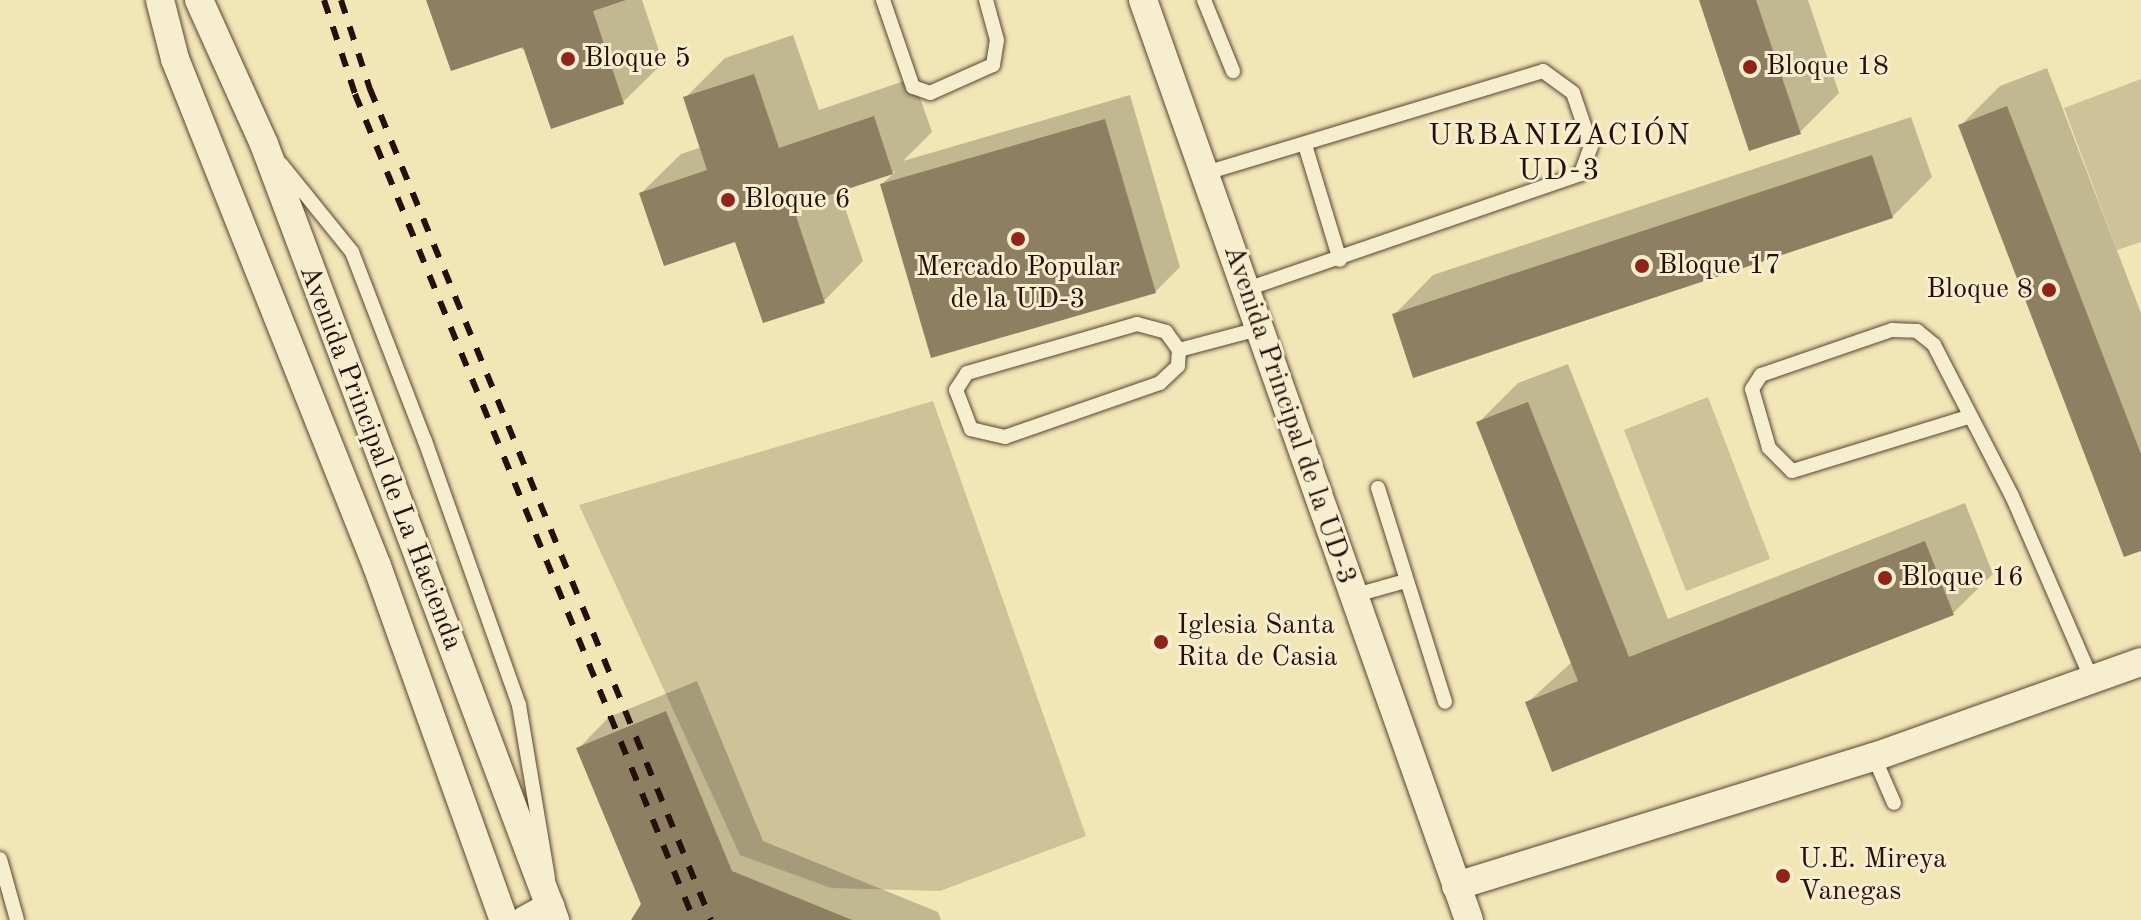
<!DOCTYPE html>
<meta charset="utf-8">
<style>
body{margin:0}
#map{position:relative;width:2141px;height:920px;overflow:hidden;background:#f2e5b6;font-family:"Old Standard TT",serif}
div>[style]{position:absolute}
.green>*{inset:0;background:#cfc198}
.shadow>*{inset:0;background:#0003}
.building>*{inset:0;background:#8f7f62}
.roads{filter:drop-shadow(0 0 2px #584534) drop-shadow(0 0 2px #584534)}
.lane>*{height:14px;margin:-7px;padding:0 7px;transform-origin:7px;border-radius:7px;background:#f7eed0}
.street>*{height:28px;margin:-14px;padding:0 14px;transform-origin:14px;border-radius:14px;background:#f7eed0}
.rail>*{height:6px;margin-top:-3px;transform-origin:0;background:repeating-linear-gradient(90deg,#241008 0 14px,transparent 0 28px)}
.dots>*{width:22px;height:22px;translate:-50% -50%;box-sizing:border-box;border:4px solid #f7eed0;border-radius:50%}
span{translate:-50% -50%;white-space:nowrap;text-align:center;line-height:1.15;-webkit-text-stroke:6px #f7eed0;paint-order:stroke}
.poi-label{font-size:28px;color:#241008}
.left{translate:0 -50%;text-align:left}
.right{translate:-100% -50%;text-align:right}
.street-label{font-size:28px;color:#241008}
.neighbourhood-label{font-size:30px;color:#241008;letter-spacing:2px}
</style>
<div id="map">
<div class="green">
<div style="clip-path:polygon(2141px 79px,2141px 242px,2117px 250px,2064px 108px)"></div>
<div style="clip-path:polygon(1708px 397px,1770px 559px,1686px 591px,1624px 430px)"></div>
<div style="clip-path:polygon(933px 401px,1086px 836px,940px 891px,831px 888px,740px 855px,579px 505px)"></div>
</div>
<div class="shadow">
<div style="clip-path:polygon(429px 0,642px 0,663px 63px,623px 102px)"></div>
<div style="clip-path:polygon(1701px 0,1808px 0,1839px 93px,1800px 132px)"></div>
<div style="clip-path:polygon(793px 35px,819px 110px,913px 78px,932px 132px,903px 161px,1130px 95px,1180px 267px,1155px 292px,882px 184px,896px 171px,839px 190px,863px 261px,824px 301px,737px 239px,641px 193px,681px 154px,702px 147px,685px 98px,725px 58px)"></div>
<div style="clip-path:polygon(2047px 68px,2141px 313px,2141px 548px,1960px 126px,2000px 86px)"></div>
<div style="clip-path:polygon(1911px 117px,1932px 177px,1892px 217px,1394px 315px,1433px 275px)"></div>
<div style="clip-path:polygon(1568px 364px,1668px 619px,1965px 503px,1993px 574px,1953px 613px,1527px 703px,1573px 661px,1478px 423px,1518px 383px)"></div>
<div style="clip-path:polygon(697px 681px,763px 841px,938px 912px,941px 920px,633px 920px,644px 905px,579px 748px,609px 717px)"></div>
</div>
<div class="building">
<div style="clip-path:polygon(426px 0,626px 0,593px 11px,624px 104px,551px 129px,523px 47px,451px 71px)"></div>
<div style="clip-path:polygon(1699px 0,1756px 0,1801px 134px,1749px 151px)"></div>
<div style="clip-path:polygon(754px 74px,779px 148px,874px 116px,893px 174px,793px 207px,825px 303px,763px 323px,735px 242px,664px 266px,639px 193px,707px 170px,683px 97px)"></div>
<div style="clip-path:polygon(2007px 106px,2141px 454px,2141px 551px,2124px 557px,1958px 125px)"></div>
<div style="clip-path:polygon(1105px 119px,1156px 293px,931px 358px,880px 184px)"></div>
<div style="clip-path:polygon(1872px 155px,1893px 218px,1413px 378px,1392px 314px)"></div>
<div style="clip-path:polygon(1528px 402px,1629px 657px,1925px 541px,1954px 615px,1552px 772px,1525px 702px,1578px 681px,1476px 422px)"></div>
<div style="clip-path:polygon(666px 711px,732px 871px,852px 920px,631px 920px,641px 904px,576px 748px)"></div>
</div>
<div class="roads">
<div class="lane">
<div style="left:883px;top:0;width:92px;rotate:71deg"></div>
<div style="left:913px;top:87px;width:18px;rotate:19deg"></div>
<div style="left:930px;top:93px;width:69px;rotate:-24deg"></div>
<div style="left:993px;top:65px;width:25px;rotate:-81deg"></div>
<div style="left:997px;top:40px;width:41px;rotate:-105.4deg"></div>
<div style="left:1204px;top:0;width:77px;rotate:67.8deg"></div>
<div style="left:1305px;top:145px;width:120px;rotate:73.1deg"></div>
<div style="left:281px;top:164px;width:113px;rotate:51.1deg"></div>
<div style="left:352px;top:252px;width:203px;rotate:68.9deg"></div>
<div style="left:425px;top:441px;width:280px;rotate:70.4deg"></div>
<div style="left:519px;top:705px;width:175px;rotate:80.5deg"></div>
<div style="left:1209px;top:172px;width:349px;rotate:-16.8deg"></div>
<div style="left:1543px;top:71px;width:37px;rotate:36deg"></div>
<div style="left:1573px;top:93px;width:56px;rotate:71.2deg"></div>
<div style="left:1591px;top:146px;width:30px;rotate:110deg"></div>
<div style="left:1581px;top:174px;width:356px;rotate:161deg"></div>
<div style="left:1137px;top:324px;width:30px;rotate:15deg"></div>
<div style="left:1166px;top:332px;width:22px;rotate:54deg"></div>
<div style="left:1179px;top:350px;width:16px;rotate:94deg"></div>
<div style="left:1178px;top:366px;width:25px;rotate:137deg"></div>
<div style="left:1160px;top:383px;width:164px;rotate:160.8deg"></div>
<div style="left:1005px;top:437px;width:35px;rotate:-167deg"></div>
<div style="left:971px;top:429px;width:42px;rotate:-111deg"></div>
<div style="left:956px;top:390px;width:20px;rotate:-57deg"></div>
<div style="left:967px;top:373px;width:177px;rotate:-16.1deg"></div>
<div style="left:1179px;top:350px;width:82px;rotate:-14.9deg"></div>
<div style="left:1968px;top:417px;width:184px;rotate:162.9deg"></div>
<div style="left:1792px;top:471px;width:33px;rotate:-135deg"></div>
<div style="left:1769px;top:448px;width:61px;rotate:-106.1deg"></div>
<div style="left:1752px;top:389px;width:17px;rotate:-57deg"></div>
<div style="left:1761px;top:375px;width:139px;rotate:-19deg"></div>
<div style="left:1892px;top:330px;width:25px;rotate:2deg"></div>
<div style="left:1917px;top:331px;width:22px;rotate:39deg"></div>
<div style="left:1934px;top:345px;width:170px;rotate:62.7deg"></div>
<div style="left:2012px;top:496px;width:198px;rotate:66.5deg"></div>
<div style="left:1378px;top:488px;width:224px;rotate:72.6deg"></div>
<div style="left:1352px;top:596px;width:52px;rotate:-15.6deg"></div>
<div style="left:1874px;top:757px;width:50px;rotate:66.5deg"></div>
<div style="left:0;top:859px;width:63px;rotate:74.4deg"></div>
</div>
<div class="street">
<div style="left:160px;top:0;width:61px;rotate:75.7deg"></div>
<div style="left:175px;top:59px;width:546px;rotate:68.28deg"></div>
<div style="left:377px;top:566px;width:376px;rotate:70.3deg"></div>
<div style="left:199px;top:0;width:158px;rotate:65.7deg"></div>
<div style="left:264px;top:144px;width:829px;rotate:69.44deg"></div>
<div style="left:1143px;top:0;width:976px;rotate:70.49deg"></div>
<div style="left:1456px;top:886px;width:437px;rotate:-17.2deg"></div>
<div style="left:1874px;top:757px;width:283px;rotate:-19.6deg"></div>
<div style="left:525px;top:920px;width:29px;rotate:-29deg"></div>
</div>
</div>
<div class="rail">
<div style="left:324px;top:0;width:99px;rotate:71.7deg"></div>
<div style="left:355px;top:94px;width:893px;rotate:67.69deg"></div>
<div style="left:341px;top:0;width:94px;rotate:72deg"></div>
<div style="left:370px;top:89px;width:898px;rotate:67.69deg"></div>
</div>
<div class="dots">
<div style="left:568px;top:59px;background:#8f2418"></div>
<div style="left:1750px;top:67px;background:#8f2418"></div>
<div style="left:728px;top:200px;background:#8f2418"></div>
<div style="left:1018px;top:239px;background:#8f2418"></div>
<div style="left:1642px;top:266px;background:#8f2418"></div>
<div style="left:2049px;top:290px;background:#8f2418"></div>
<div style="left:1885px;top:578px;background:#8f2418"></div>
<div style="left:1161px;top:642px;background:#8f2418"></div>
<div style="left:1783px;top:876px;background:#8f2418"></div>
</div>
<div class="poi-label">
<span class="left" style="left:584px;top:59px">Bloque 5</span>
<span class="left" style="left:1766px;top:67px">Bloque 18</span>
<span class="left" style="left:744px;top:200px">Bloque 6</span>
<span class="left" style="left:1658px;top:266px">Bloque 17</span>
<span style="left:1018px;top:284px">Mercado Popular<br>de la UD-3</span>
<span class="right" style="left:2033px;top:290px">Bloque 8</span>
<span class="left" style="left:1901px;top:578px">Bloque 16</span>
<span class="left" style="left:1177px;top:642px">Iglesia Santa<br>Rita de Casia</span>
<span class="left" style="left:1799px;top:876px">U.E. Mireya<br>Vanegas</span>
</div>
<div class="street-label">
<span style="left:1289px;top:415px;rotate:71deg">Avenida Principal de la UD-3</span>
<span style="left:380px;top:458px;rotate:69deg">Avenida Principal de La Hacienda</span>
</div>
<div class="neighbourhood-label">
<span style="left:1560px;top:153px">URBANIZACIÓN<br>UD-3</span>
</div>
</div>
